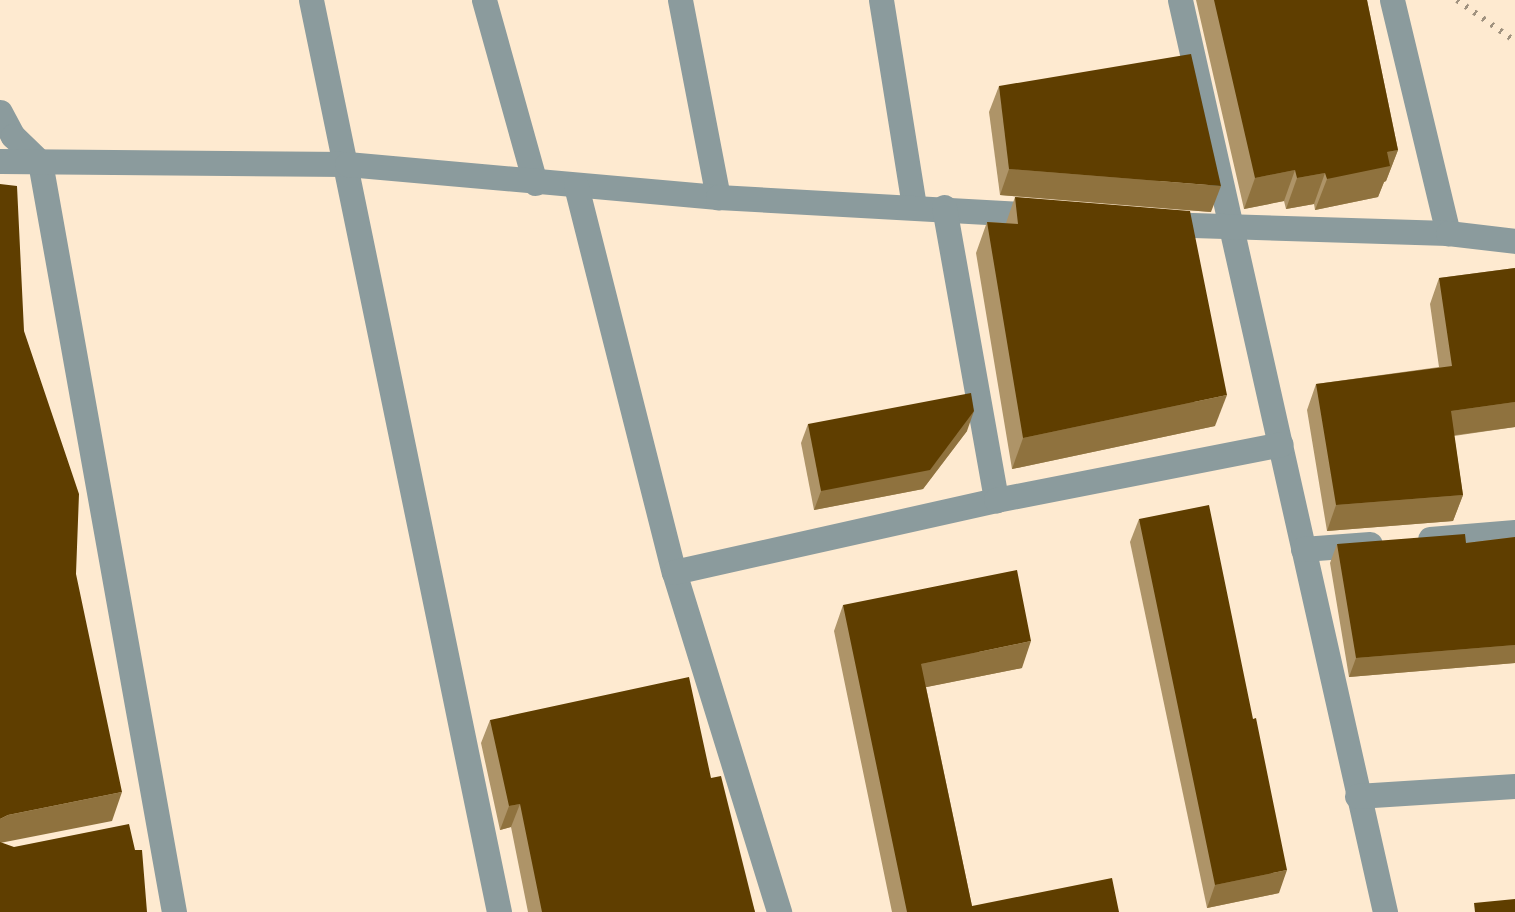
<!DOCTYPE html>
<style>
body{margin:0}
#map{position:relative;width:1515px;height:912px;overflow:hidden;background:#feead0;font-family:"PT Serif",serif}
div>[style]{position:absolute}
.path>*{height:6px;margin-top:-3px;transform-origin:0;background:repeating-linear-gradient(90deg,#a0927f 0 2.5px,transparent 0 10.5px)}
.minor>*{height:25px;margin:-12.5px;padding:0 12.5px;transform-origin:12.5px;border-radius:12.5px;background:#8b9b9d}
.wall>*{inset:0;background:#ae9468}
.shaded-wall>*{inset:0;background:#8f723e}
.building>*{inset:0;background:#5f3e00}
span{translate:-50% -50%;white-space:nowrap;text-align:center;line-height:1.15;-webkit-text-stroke:10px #feead0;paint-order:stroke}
</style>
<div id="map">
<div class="path">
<div style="left:1457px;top:0;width:71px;rotate:35.3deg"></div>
</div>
<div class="minor">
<div style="left:311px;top:0;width:931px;rotate:78.35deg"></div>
<div style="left:484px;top:0;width:190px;rotate:74.4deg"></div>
<div style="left:680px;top:0;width:201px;rotate:79.1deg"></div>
<div style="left:881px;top:0;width:208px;rotate:80.9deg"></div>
<div style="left:1180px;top:0;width:935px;rotate:77.33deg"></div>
<div style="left:1392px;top:0;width:240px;rotate:76.5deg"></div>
<div style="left:0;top:112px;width:27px;rotate:62deg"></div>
<div style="left:13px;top:136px;width:37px;rotate:44deg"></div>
<div style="left:40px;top:162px;width:762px;rotate:79.87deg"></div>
<div style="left:0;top:161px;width:347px;rotate:0.5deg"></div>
<div style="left:347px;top:164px;width:372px;rotate:5.1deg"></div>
<div style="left:718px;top:197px;width:324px;rotate:3.2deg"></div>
<div style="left:576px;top:186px;width:398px;rotate:75.8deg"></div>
<div style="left:674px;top:572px;width:356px;rotate:72.8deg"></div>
<div style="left:944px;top:207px;width:298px;rotate:79.9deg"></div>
<div style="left:1161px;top:224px;width:287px;rotate:1.8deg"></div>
<div style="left:1448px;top:233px;width:67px;rotate:6.8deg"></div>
<div style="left:1430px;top:539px;width:85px;rotate:-4.7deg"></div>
<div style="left:1303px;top:549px;width:67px;rotate:-4.3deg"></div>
<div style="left:674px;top:572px;width:330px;rotate:-12.6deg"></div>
<div style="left:996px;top:500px;width:290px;rotate:-11.1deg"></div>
<div style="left:1357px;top:796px;width:158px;rotate:-3.6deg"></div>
</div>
<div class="wall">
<div style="clip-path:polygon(1196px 0,1367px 0,1398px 150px,1386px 181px,1384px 182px,1378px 197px,1315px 210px,1314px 204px,1286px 209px,1284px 201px,1244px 209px)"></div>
<div style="clip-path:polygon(999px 86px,1211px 212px,1000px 195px,989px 112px)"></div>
<div style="clip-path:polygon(1015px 197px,1215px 426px,1012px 469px,976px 253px,987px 222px,1006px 223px)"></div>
<div style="clip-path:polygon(1515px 268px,1515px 427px,1454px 436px,1463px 495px,1453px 521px,1327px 531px,1307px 410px,1316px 384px,1439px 367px,1430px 304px,1439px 278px)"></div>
<div style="clip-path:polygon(808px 424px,967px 431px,923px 489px,814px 510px,801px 443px)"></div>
<div style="clip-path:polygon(1139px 519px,1279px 893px,1207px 908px,1130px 542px)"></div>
<div style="clip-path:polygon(1515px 537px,1515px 663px,1349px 677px,1330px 563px,1337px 544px,1466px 543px)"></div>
<div style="clip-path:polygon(843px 605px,1022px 668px,926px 687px,972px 906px,1119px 912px,892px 912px,834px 631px)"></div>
<div style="clip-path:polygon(490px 720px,711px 778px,755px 912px,528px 912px,511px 827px,500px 830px,481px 743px)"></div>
</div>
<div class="shaded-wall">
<div style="clip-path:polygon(1398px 150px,1386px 181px,1384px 182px,1378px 197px,1315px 210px,1327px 179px,1387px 152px)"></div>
<div style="clip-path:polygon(1009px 169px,1221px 186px,1211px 212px,1000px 195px)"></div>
<div style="clip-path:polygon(1295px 170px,1284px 201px,1244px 209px,1255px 178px)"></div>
<div style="clip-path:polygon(1325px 173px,1314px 204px,1286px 209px,1297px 178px)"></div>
<div style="clip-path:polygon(1227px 395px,1215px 426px,1012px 469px,1023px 438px)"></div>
<div style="clip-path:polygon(1515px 402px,1515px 427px,1441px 437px,1451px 411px)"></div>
<div style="clip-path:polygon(974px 411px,967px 431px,923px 489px,814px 510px,821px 491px)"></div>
<div style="clip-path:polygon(1463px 495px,1453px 521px,1327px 531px,1336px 505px)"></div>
<div style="clip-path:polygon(1031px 641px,1022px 668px,912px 690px,921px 664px)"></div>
<div style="clip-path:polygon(1515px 645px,1515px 663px,1349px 677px,1356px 658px)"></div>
<div style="clip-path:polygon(122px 792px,112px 821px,0 843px,0 819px,8px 815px)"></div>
<div style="clip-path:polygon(520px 804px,511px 827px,500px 830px,509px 806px)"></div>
<div style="clip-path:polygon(1287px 870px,1279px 893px,1207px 908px,1215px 885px)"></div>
</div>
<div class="building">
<div style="clip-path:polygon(1214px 0,1367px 0,1398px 150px,1387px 152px,1390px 166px,1327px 179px,1325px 173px,1297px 178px,1295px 170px,1255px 178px)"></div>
<div style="clip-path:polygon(1191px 54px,1221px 186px,1009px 169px,999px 86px)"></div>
<div style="clip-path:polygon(0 184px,17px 186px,24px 331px,79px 494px,76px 574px,122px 792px,8px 815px,0 819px)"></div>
<div style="clip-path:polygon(1015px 197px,1190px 211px,1227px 395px,1023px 438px,987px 222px,1018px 224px)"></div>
<div style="clip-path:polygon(1515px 268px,1515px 402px,1451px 411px,1463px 495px,1336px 505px,1316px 384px,1452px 366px,1439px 278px)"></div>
<div style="clip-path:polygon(971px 393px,974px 411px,930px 470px,821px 491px,808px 424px)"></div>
<div style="clip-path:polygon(1209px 505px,1253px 719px,1256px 718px,1287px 870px,1215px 885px,1139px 519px)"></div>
<div style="clip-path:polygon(1465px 534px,1466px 543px,1515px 537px,1515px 645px,1356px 658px,1337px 544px)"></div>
<div style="clip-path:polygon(1017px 570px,1031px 641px,921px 664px,972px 906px,1112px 878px,1119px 912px,907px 912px,843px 605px)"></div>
<div style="clip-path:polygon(689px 677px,711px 778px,721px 776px,755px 912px,542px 912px,520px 804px,509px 806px,490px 720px)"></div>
<div style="clip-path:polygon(129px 824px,135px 850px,142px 850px,147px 912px,0 912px,0 842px,14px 847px)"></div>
<div style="clip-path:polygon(1515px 899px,1515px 912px,1475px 912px,1474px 903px)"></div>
</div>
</div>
